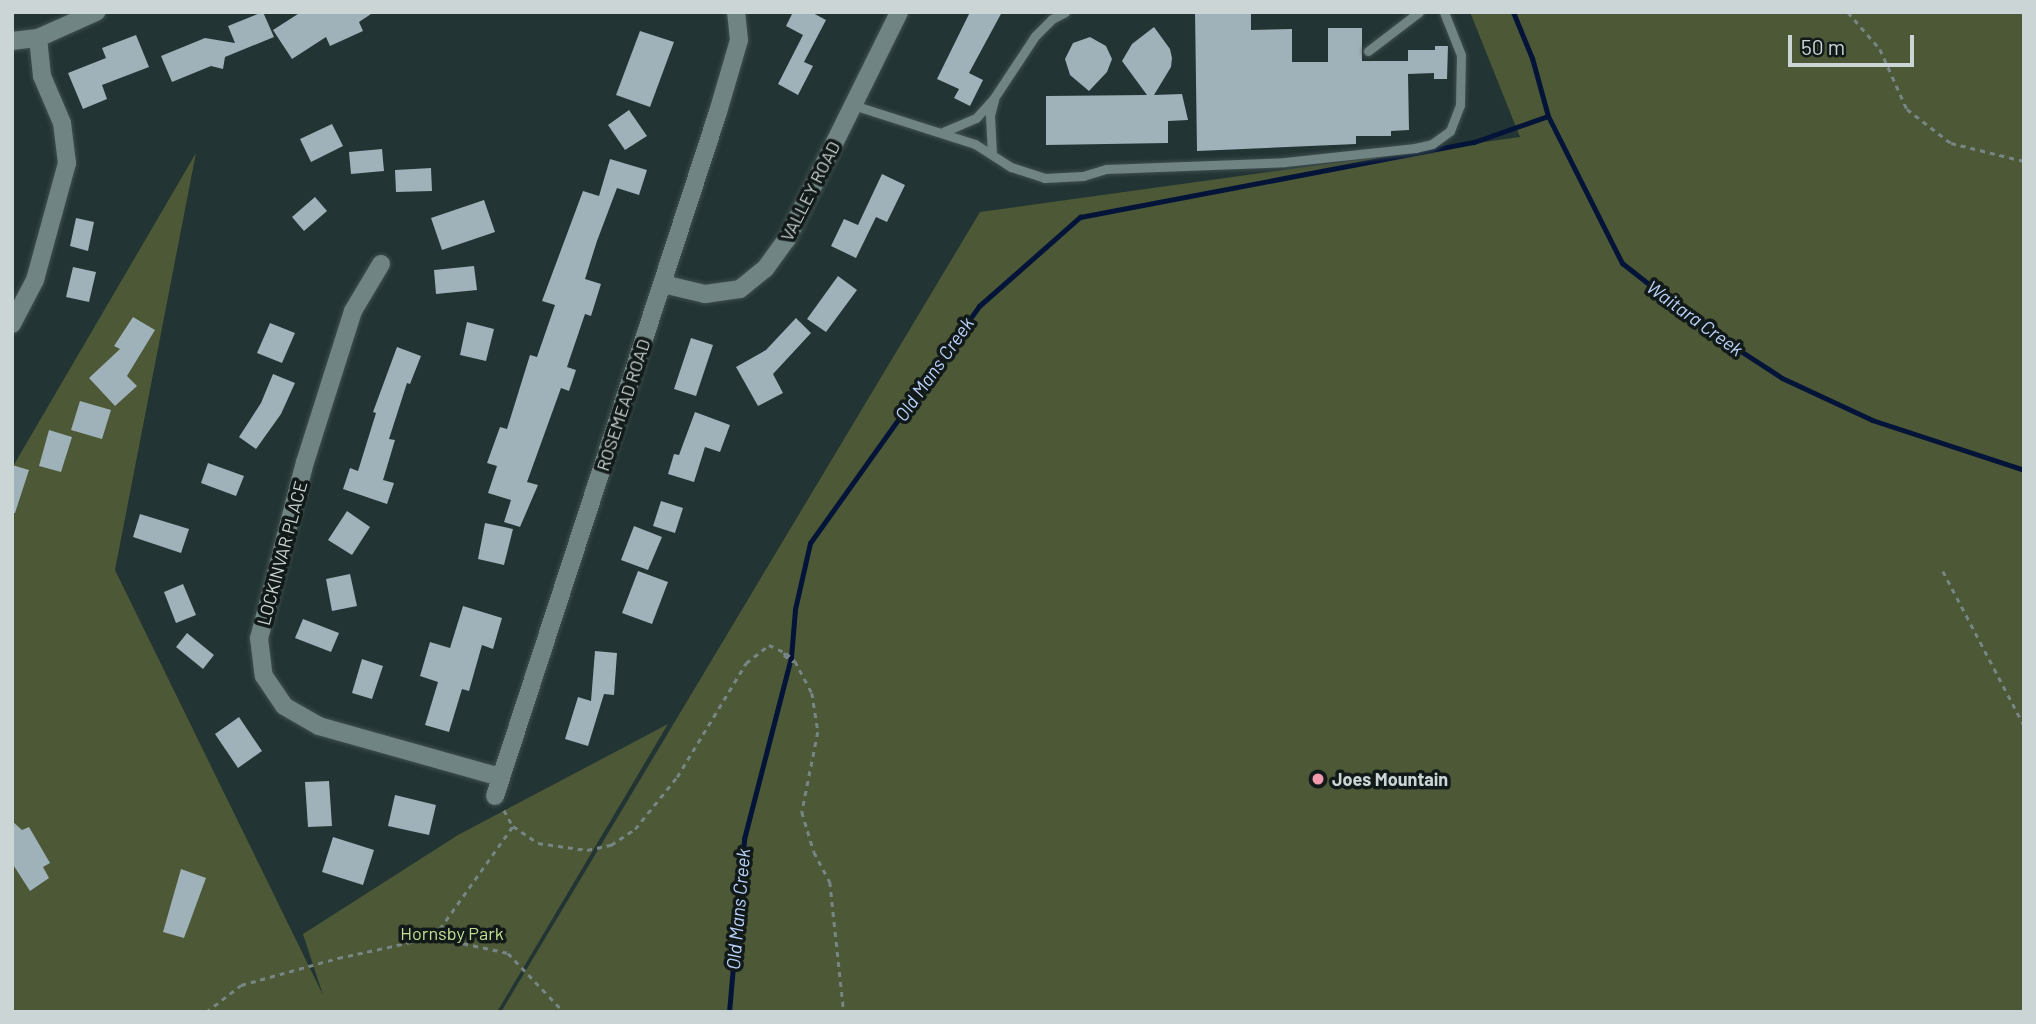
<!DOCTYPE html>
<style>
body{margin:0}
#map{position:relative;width:2036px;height:1024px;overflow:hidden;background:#223433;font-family:Barlow,sans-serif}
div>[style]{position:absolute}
.green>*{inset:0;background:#4c5836}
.stream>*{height:5px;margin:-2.5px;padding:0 2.5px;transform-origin:2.5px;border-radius:2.5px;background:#041439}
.building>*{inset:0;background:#9fb1b9}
.path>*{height:2.5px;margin-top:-1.25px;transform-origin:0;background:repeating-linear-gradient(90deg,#778584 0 5px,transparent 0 10px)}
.roads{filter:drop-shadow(0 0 2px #404f4f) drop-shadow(0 0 2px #404f4f)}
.lane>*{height:9px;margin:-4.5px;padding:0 4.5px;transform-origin:4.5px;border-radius:4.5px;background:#708483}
.street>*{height:18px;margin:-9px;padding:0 9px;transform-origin:9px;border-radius:9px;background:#708483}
.dots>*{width:19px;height:19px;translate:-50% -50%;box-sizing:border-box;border:4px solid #121a19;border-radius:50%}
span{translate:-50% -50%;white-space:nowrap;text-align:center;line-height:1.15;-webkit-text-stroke:7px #121a19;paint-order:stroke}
.street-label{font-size:18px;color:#cbd5d5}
.poi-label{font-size:18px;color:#cbd5d5;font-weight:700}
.left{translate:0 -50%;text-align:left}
.park-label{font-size:18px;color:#c3df92}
.water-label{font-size:19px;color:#bbd2fc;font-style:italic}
.frame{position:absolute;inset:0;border:14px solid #cbd5d5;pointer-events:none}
.scale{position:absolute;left:1788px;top:35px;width:126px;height:32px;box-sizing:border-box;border:4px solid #cbd5d5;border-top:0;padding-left:9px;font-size:21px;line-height:24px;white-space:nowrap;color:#cbd5d5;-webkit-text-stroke:5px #121a19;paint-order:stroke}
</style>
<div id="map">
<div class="green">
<div style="clip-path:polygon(1470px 12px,2024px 12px,2024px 1012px,501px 1012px,980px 212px,1520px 137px)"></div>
<div style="clip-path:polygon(196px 153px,115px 570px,323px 995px,303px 934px,458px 835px,668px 724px,497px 1012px,12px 1012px,12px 468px)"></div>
</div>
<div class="stream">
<div style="left:1513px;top:12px;width:50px;rotate:67.6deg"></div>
<div style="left:1532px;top:58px;width:60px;rotate:74.6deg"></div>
<div style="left:1548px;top:116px;width:165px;rotate:63.3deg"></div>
<div style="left:1622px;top:263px;width:102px;rotate:38.2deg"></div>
<div style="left:1702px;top:326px;width:95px;rotate:33deg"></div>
<div style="left:1782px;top:378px;width:99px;rotate:25deg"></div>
<div style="left:1872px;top:420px;width:160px;rotate:18.2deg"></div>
<div style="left:729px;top:1012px;width:174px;rotate:-85deg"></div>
<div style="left:744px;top:839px;width:188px;rotate:-75.5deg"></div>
<div style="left:791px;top:657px;width:48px;rotate:-85.2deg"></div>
<div style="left:795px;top:609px;width:68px;rotate:-77.2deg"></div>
<div style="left:810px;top:543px;width:291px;rotate:-54.5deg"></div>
<div style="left:979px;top:306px;width:135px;rotate:-41.4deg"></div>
<div style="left:1080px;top:217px;width:401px;rotate:-10.8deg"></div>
<div style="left:1474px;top:142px;width:78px;rotate:-19.4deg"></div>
</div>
<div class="building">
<div style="clip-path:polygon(263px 12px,274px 37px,225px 57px,223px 69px,211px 66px,172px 82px,161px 56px,205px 38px,235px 43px,228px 26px)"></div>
<div style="clip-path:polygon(301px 12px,374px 12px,359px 22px,363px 31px,330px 46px,326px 37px,292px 59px,273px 30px)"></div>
<div style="clip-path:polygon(793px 12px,811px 12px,826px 20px,804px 62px,813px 66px,798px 95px,778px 84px,803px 35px,786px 26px)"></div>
<div style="clip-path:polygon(970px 12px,1002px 12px,969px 73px,983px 80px,970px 106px,954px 98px,959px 89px,937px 79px)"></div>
<div style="clip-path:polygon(1195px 12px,1251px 12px,1251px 30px,1292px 29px,1292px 62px,1328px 62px,1328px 28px,1362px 28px,1362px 61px,1408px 61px,1408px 50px,1435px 50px,1435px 46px,1448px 46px,1447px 79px,1434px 79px,1434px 73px,1408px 74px,1409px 130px,1391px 131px,1391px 136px,1356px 136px,1356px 144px,1197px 151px)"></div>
<div style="clip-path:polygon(1154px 27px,1170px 49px,1172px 58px,1171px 67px,1154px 95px,1182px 94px,1188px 120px,1168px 121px,1168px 143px,1046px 145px,1046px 96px,1147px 95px,1122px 61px,1132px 44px)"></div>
<div style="clip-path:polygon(640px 31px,674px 42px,650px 107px,616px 95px)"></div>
<div style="clip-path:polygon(136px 35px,149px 67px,102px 85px,107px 99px,83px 109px,68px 73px,106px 58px,102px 48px)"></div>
<div style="clip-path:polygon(1090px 37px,1106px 46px,1112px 59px,1107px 72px,1089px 91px,1070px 75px,1065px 59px,1073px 43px)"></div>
<div style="clip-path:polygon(629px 110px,647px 136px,625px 150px,608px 125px)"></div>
<div style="clip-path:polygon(332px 124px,343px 146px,311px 162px,300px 139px)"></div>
<div style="clip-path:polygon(382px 149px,384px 171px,351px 174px,349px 152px)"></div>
<div style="clip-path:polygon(610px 159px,647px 170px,639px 195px,617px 188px,597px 241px,585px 279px,601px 284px,591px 316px,585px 314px,567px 367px,576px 370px,569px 391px,561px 388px,527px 482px,538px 485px,520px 527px,504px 522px,511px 500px,488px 493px,497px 466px,487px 463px,500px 427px,507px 429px,530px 355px,537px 357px,555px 305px,542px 301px,583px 191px,599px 196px)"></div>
<div style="clip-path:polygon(431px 168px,432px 191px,396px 192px,395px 170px)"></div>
<div style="clip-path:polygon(882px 174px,905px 185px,887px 222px,876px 217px,856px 258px,831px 246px,844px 219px,858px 225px)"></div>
<div style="clip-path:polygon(315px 197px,327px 211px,304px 231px,292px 217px)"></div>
<div style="clip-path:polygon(484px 200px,495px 232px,442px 250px,431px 218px)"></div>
<div style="clip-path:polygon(76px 218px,94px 222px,88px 251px,70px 246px)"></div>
<div style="clip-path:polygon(474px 266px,477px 290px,436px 294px,434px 270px)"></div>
<div style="clip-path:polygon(73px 267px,96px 272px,89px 302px,66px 297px)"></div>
<div style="clip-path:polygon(838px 276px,857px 290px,826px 332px,807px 319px)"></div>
<div style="clip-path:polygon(133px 317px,155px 330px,127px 376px,137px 386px,115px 406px,89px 378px,120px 349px,114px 346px)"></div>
<div style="clip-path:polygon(796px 318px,811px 333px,773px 374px,783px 393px,758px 406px,736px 367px,766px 350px)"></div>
<div style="clip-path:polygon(467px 322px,494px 329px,486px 361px,460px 355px)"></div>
<div style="clip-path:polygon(270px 323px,295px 333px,282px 363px,257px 353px)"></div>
<div style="clip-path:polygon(691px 338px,713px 345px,696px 396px,674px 389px)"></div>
<div style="clip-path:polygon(397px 347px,421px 356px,410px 384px,407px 383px,389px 439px,395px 440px,383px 480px,394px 483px,387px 504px,343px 489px,350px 468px,358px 471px,376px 413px,373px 412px)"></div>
<div style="clip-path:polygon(273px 374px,295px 383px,281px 414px,256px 449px,239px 437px,261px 403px)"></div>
<div style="clip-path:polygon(80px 401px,111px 410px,102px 439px,71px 430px)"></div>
<div style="clip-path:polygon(695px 412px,730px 425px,720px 452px,705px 447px,694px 482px,668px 474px,674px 454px,679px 455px)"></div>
<div style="clip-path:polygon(49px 430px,72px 437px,61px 472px,39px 466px)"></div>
<div style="clip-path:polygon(208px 463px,244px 476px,236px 496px,201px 483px)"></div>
<div style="clip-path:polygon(12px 465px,29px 470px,15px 513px,12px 513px)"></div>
<div style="clip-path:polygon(661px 501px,683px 508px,675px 533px,653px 526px)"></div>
<div style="clip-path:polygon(347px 511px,370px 527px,352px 555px,328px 540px)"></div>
<div style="clip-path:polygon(140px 514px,189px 529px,181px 553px,133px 537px)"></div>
<div style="clip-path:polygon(485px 523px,513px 529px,504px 565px,478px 559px)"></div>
<div style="clip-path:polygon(634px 526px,662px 537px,648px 570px,621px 560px)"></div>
<div style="clip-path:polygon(638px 571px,668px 582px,652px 624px,622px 613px)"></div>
<div style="clip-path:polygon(350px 574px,357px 606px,332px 611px,326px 579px)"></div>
<div style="clip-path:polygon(183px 584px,196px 615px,176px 623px,164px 592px)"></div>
<div style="clip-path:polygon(463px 606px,502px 618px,493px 649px,482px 645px,469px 691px,462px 689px,449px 732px,425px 725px,438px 682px,420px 676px,430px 642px,450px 648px)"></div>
<div style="clip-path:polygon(303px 619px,339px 633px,331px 652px,295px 638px)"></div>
<div style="clip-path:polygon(187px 633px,214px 655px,203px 669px,176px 647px)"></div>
<div style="clip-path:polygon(595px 651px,617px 653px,614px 695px,604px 694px,588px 746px,565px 739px,578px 697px,591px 701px)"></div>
<div style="clip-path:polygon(362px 659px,383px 666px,372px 699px,352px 693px)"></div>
<div style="clip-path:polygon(239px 717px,262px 751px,238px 768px,215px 734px)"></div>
<div style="clip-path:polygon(329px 781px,332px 826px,308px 827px,305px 782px)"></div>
<div style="clip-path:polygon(395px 795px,436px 805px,429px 835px,388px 826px)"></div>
<div style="clip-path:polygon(12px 821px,22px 830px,29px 827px,50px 863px,43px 867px,49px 878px,30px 891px,12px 863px)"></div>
<div style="clip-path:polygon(333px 837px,374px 850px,363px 885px,322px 872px)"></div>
<div style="clip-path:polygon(181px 869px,206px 878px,184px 938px,163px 932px)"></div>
</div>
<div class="path">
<div style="left:1848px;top:12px;width:49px;rotate:49.1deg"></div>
<div style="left:1880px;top:49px;width:66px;rotate:65.8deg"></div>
<div style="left:1907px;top:109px;width:56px;rotate:37.7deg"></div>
<div style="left:1951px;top:143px;width:75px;rotate:13.9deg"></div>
<div style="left:1943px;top:571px;width:174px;rotate:62.3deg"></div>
<div style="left:786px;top:653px;width:3px;rotate:135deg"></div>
<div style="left:784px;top:655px;width:12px;rotate:35deg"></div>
<div style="left:504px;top:810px;width:18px;rotate:61deg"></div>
<div style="left:513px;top:826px;width:30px;rotate:34deg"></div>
<div style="left:538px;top:843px;width:49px;rotate:8.1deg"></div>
<div style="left:587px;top:850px;width:25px;rotate:-12deg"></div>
<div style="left:611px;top:845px;width:29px;rotate:-34deg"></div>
<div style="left:635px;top:829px;width:67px;rotate:-51.1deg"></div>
<div style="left:677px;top:777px;width:133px;rotate:-58.8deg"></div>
<div style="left:746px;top:663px;width:29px;rotate:-38deg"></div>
<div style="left:769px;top:645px;width:19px;rotate:25deg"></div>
<div style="left:786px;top:653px;width:12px;rotate:42deg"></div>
<div style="left:795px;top:661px;width:36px;rotate:62deg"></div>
<div style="left:812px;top:693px;width:39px;rotate:81deg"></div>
<div style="left:818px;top:732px;width:82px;rotate:101.3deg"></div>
<div style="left:802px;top:812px;width:42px;rotate:73.3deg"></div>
<div style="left:814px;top:852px;width:34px;rotate:62deg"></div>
<div style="left:830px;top:882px;width:131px;rotate:83.9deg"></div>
<div style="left:434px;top:937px;width:76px;rotate:12.2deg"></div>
<div style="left:508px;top:953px;width:81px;rotate:46.5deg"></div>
<div style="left:206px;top:1012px;width:44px;rotate:-37.6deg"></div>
<div style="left:241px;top:985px;width:101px;rotate:-15.6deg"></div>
<div style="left:338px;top:958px;width:98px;rotate:-12.3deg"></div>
<div style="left:434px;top:937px;width:136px;rotate:-54.6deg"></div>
</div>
<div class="roads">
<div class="lane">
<div style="left:1368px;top:51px;width:64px;rotate:-37.4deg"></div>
<div style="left:853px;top:105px;width:128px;rotate:17.7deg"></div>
<div style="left:975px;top:144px;width:43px;rotate:32.6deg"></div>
<div style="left:1011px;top:167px;width:35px;rotate:18deg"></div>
<div style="left:1044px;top:178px;width:39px;rotate:-3deg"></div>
<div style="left:1083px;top:176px;width:24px;rotate:-17deg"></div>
<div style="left:1106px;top:169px;width:179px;rotate:-2.2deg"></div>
<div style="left:1285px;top:162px;width:131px;rotate:-6.1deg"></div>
<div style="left:1415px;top:148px;width:17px;rotate:-13deg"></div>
<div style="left:1432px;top:144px;width:22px;rotate:-36deg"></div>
<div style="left:1450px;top:131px;width:28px;rotate:-69deg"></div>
<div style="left:1460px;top:105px;width:50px;rotate:-88.9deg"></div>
<div style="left:1461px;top:55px;width:46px;rotate:-111.6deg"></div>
<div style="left:943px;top:132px;width:36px;rotate:-23deg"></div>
<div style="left:976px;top:118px;width:27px;rotate:-48deg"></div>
<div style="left:994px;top:98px;width:74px;rotate:-56.5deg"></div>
<div style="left:1035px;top:36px;width:24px;rotate:-45deg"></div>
<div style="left:1052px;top:19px;width:15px;rotate:-28deg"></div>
<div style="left:992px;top:154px;width:39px;rotate:-93deg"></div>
<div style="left:990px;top:115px;width:16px;rotate:-75deg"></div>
</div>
<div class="street">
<div style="left:12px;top:41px;width:26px;rotate:-7deg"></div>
<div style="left:38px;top:38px;width:64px;rotate:-24.1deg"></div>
<div style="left:381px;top:264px;width:55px;rotate:120.8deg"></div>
<div style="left:353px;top:311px;width:158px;rotate:107.6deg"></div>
<div style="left:305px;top:462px;width:182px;rotate:104.6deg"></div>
<div style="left:259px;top:638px;width:38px;rotate:83deg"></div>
<div style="left:264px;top:676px;width:36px;rotate:56deg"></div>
<div style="left:284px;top:706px;width:40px;rotate:29.7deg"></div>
<div style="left:319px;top:726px;width:188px;rotate:15.7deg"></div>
<div style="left:663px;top:284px;width:43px;rotate:13.4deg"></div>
<div style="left:705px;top:294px;width:35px;rotate:-8deg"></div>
<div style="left:740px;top:289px;width:32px;rotate:-39deg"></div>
<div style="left:765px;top:269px;width:37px;rotate:-54deg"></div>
<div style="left:787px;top:239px;width:253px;rotate:-63.7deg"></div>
<div style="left:12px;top:324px;width:50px;rotate:-62.4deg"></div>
<div style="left:35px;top:280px;width:121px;rotate:-74.7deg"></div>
<div style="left:67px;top:163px;width:40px;rotate:-97.1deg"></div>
<div style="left:62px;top:123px;width:51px;rotate:-113.1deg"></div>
<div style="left:42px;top:76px;width:38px;rotate:-96deg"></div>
<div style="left:495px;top:796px;width:719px;rotate:-71.94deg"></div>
<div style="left:718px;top:112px;width:75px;rotate:-73.7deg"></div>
<div style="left:739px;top:40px;width:28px;rotate:-96deg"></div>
</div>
</div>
<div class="dots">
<div style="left:1318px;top:779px;background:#f29aad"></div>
</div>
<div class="street-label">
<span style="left:810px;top:191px;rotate:-63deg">VALLEY ROAD</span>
<span style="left:623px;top:405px;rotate:-72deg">ROSEMEAD ROAD</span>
<span style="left:282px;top:553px;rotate:-75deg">LOCKINVAR PLACE</span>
</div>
<div class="poi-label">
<span class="left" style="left:1332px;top:779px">Joes Mountain</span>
</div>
<div class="park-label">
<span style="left:452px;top:933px">Hornsby Park</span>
</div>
<div class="water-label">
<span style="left:1695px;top:318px;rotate:36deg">Waitara Creek</span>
<span style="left:934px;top:369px;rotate:-55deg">Old Mans Creek</span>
<span style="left:738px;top:909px;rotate:-85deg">Old Mans Creek</span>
</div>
<div class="frame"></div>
<div class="scale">50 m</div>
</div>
